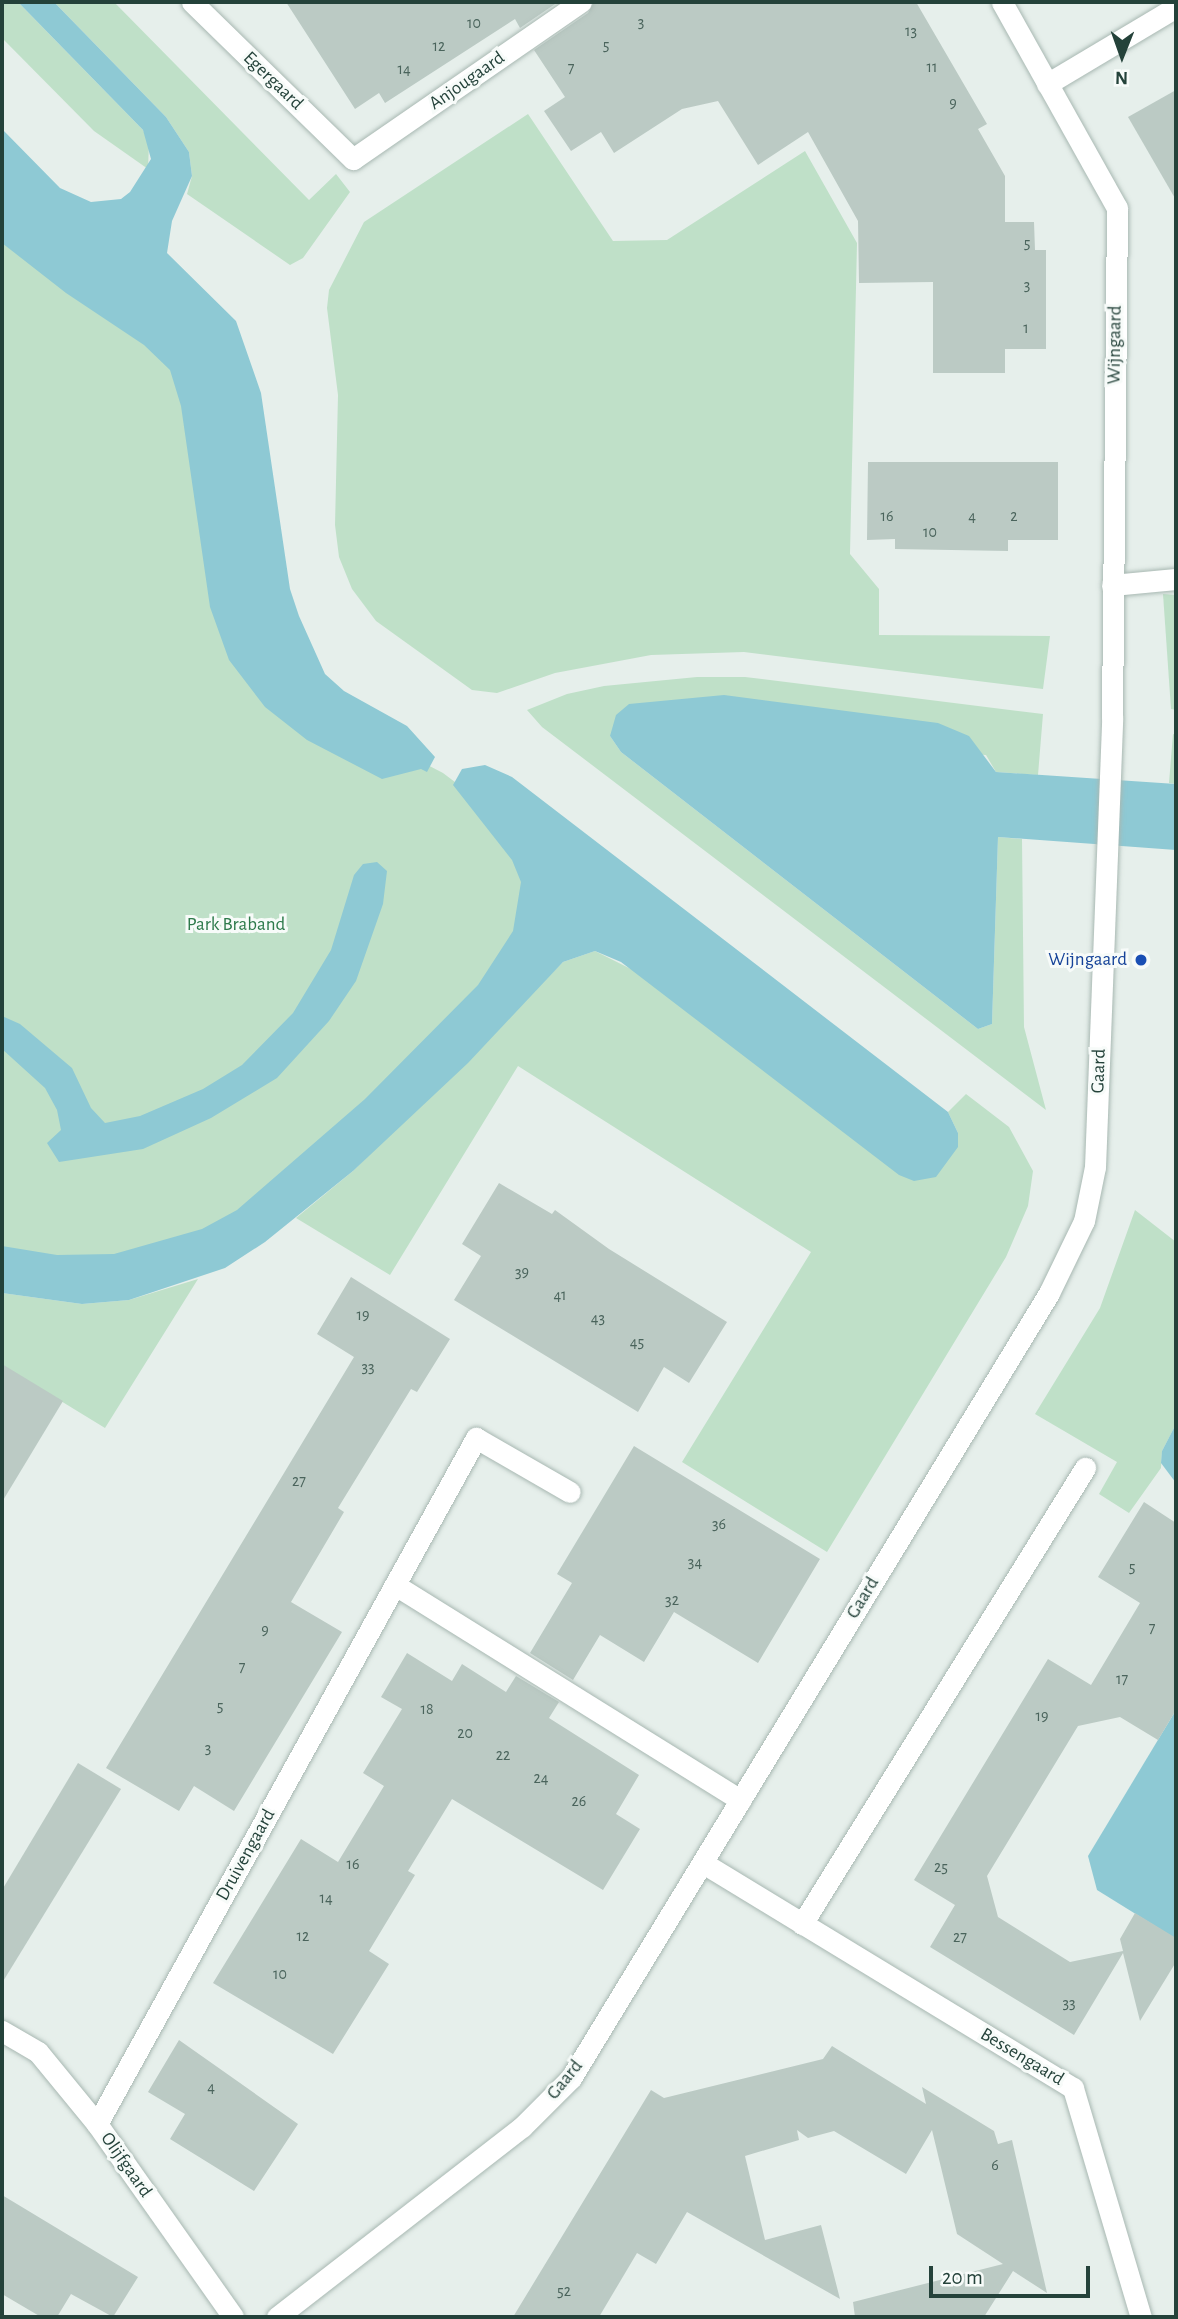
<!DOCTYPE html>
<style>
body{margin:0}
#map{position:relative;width:1178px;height:2319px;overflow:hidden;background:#e6efeb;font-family:"Alegreya Sans",sans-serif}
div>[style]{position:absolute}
.green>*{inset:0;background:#bfe0c8}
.water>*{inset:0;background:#8ec9d4}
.building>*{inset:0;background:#bbcac4}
.roads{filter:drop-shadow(0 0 2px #a8b8b2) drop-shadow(0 0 2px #a8b8b2)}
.minor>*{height:21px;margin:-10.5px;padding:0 10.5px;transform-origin:10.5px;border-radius:10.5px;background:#fff}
.tertiary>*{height:21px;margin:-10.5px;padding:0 10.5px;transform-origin:10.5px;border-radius:10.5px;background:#fff}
.dots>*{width:19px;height:19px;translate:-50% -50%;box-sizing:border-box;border:4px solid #f7fbf9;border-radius:50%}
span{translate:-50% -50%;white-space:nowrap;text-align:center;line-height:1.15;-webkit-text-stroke:6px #f7fbf9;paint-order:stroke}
.number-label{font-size:16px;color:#4a645c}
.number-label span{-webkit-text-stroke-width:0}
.street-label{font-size:19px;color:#24423a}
.park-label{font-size:19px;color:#2d7a4b}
.transit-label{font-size:19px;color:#164399}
.right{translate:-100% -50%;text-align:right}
.frame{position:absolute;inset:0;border:4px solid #24423a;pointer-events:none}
.north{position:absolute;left:1087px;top:21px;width:70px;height:70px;-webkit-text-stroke:5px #f7fbf9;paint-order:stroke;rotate:181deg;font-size:19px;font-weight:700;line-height:28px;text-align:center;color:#24423a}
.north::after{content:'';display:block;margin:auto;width:24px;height:32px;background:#24423a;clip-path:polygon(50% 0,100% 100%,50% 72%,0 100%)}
.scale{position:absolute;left:929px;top:2266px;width:161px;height:32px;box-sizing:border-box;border:4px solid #24423a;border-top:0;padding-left:9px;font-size:21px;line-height:24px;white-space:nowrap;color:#24423a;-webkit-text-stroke:5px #f7fbf9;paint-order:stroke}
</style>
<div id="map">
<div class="green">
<div style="clip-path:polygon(2px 2px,18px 2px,143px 130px,149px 143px,148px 169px,94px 131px,2px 38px)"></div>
<div style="clip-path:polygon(54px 2px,114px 2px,309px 200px,336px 174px,350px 192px,303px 258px,290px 265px,187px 194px,192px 176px,189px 152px,166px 117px)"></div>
<div style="clip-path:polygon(528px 114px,613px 241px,667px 240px,805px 151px,857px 243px,850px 554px,879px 589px,879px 635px,1050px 636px,1043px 689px,744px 652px,651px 655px,555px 673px,497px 693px,472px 690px,376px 621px,352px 589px,339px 557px,335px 525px,338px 395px,327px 308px,329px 290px,364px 222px)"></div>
<div style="clip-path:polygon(2px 204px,172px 357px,256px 644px,391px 746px,443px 773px,557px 859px,555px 927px,336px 1154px,135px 1270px,2px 1268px)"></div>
<div style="clip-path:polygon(1163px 594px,1176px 595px,1176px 710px,1171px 709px)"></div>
<div style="clip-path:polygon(697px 677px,745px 677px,1043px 714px,1038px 775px,996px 772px,986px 755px,610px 736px,621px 752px,978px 1029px,992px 1024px,998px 837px,1022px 839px,1024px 1027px,1046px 1110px,542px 727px,527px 710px,567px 694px,604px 686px)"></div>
<div style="clip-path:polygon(1173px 734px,1176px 735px,1176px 784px,1169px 783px)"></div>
<div style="clip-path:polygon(595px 951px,958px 1133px,948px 1112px,966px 1094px,1009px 1127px,1033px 1171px,1028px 1206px,1006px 1257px,827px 1552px,682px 1462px,811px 1252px,518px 1066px,390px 1275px,296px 1218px,353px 1171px,563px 962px)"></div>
<div style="clip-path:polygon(1135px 1210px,1176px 1242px,1176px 1424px,1162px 1451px,1161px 1468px,1129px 1513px,1099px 1494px,1117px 1462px,1035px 1414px,1100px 1308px)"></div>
<div style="clip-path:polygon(198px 1279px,105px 1428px,2px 1365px,2px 1293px,82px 1304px,129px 1300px)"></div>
</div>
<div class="water">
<div style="clip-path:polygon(18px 2px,54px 2px,166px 117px,189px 152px,192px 176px,172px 221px,167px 253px,236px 321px,261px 393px,290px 589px,299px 616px,325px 674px,344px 691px,407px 726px,435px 757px,427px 772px,421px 769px,382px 779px,307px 740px,265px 707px,229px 660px,210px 607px,181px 406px,170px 370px,144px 345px,66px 293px,2px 243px,2px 129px,60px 188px,91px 202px,121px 199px,130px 192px,151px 159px,143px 130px)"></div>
<div style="clip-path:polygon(724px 695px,938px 723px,969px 736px,996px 772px,1176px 784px,1176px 850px,998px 837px,992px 1024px,978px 1029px,621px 752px,610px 736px,616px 715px,629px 704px)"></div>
<div style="clip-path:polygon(485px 765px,512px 777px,948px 1112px,958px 1133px,958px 1147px,936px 1177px,914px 1181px,899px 1175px,621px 962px,595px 951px,563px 962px,468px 1063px,353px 1171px,265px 1242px,225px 1268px,129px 1300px,82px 1304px,2px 1293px,2px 1246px,57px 1255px,114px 1254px,202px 1229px,237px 1210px,365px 1099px,478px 985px,513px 931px,521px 882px,512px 860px,453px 785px,462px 769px)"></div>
<div style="clip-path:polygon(377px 862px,387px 871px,383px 904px,356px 981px,329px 1021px,277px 1078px,211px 1118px,143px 1149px,59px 1162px,47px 1143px,61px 1130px,57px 1110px,45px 1088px,2px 1049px,2px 1016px,20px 1024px,72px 1068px,91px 1108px,105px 1123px,140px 1116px,203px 1089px,242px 1065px,293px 1013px,331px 950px,354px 875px,363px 864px)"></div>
<div style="clip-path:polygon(1176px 1424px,1176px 1483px,1161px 1463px,1162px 1451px)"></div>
<div style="clip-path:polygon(1176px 1710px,1176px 1939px,1097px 1890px,1088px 1856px)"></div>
</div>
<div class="building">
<div style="clip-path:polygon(286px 2px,558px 2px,520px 28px,515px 19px,385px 103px,379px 93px,355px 109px)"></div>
<div style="clip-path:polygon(594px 2px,916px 2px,987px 124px,978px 129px,1005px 176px,1005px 222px,1034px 222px,1035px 250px,1046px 250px,1046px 349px,1005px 349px,1005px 373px,933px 373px,933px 282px,859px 283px,858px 221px,808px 132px,758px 165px,718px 101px,682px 109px,614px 153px,601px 132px,571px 151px,544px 111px,565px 97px,534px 50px,588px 13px)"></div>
<div style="clip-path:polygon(1176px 90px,1176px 200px,1128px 117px)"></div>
<div style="clip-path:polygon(868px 462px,1058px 462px,1058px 540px,1008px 540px,1008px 551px,895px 549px,895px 539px,867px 540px)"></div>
<div style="clip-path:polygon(499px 1183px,552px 1214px,555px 1210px,609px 1249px,727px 1322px,689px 1383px,664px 1367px,638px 1412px,454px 1300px,481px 1256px,462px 1244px)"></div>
<div style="clip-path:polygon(351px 1277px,450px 1339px,417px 1392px,411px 1389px,338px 1508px,344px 1512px,291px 1602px,342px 1632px,234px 1811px,194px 1786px,179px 1811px,106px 1768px,354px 1357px,317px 1334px)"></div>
<div style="clip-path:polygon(2px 1364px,63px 1401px,2px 1502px)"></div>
<div style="clip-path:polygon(634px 1446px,820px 1559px,758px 1663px,674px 1612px,644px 1662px,600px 1635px,573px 1680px,530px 1653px,572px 1583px,557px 1574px)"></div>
<div style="clip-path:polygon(1144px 1502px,1176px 1523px,1176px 1710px,1158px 1740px,1120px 1717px,1078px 1726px,987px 1876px,998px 1917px,1070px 1962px,1123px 1951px,1120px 1939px,1135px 1913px,1176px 1938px,1176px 1962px,1140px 2021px,1123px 1953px,1074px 2035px,930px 1947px,955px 1905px,914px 1880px,1048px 1659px,1091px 1685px,1140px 1603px,1098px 1577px)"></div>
<div style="clip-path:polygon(407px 1653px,452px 1681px,462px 1664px,506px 1692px,516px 1676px,559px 1702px,549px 1718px,639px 1775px,616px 1814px,640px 1829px,603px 1890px,452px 1799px,408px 1871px,415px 1875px,369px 1951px,389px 1964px,333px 2054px,213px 1983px,301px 1839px,338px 1862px,384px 1786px,363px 1773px,402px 1709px,381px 1697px)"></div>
<div style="clip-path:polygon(78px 1763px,121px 1789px,2px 1983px,2px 1890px)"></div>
<div style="clip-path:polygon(179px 2040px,298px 2124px,254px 2191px,170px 2139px,185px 2114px,148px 2092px)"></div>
<div style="clip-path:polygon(832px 2046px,926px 2104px,922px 2087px,994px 2131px,998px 2144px,1012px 2140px,1047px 2293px,1013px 2271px,984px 2317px,855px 2317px,853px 2302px,1003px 2264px,957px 2234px,932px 2130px,906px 2174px,834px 2131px,808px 2138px,797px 2130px,799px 2140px,745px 2156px,765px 2240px,821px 2225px,840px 2299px,687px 2212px,656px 2264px,637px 2253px,599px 2317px,513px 2317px,651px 2090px,664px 2098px,823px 2059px)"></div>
<div style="clip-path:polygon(2px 2195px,138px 2277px,113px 2317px,71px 2294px,57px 2317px,41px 2317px,2px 2294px)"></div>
</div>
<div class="roads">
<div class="minor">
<div style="left:192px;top:2px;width:225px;rotate:44.3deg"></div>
<div style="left:353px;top:159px;width:277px;rotate:-34.6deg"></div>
<div style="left:1047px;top:84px;width:150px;rotate:-30.8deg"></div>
<div style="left:1112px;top:585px;width:64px;rotate:-5.4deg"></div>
<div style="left:395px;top:1585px;width:407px;rotate:31.9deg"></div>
<div style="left:703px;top:1863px;width:433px;rotate:31.3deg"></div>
<div style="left:1073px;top:2088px;width:239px;rotate:73.5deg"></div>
<div style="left:802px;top:1924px;width:537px;rotate:-58.18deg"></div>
<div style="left:2px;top:2031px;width:42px;rotate:30.3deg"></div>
<div style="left:38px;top:2052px;width:93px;rotate:50.7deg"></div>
<div style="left:97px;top:2124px;width:236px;rotate:54.8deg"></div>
<div style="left:97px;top:2124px;width:784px;rotate:-61.08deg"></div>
<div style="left:476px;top:1438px;width:108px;rotate:29.9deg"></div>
</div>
<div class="tertiary">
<div style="left:277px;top:2317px;width:310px;rotate:-37.8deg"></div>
<div style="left:522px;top:2127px;width:69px;rotate:-45deg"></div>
<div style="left:571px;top:2078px;width:919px;rotate:-58.66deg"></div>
<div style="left:1049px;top:1293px;width:80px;rotate:-64.1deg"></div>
<div style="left:1084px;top:1221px;width:55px;rotate:-78.5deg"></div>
<div style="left:1095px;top:1167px;width:449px;rotate:-87.8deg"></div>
<div style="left:1112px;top:718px;width:510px;rotate:-89.44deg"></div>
<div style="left:1117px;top:208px;width:236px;rotate:-119.2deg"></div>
</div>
</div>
<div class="dots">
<div style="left:1141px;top:960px;background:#1a4fb4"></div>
</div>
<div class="number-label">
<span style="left:641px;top:22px">3</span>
<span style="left:474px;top:23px">10</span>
<span style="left:911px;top:31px">13</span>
<span style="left:606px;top:45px">5</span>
<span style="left:439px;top:46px">12</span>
<span style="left:932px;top:67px">11</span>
<span style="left:571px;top:68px">7</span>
<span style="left:404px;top:69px">14</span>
<span style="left:953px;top:103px">9</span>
<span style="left:1027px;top:243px">5</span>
<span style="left:1027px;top:285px">3</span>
<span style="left:1026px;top:328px">1</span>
<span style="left:887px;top:516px">16</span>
<span style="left:972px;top:516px">4</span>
<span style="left:1014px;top:516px">2</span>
<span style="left:930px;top:532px">10</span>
<span style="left:522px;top:1272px">39</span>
<span style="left:560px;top:1295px">41</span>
<span style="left:363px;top:1315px">19</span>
<span style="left:598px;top:1318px">43</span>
<span style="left:637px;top:1342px">45</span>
<span style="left:368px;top:1367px">33</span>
<span style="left:299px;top:1481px">27</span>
<span style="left:719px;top:1524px">36</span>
<span style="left:695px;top:1562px">34</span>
<span style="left:1132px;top:1567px">5</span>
<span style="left:672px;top:1600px">32</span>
<span style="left:1152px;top:1628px">7</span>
<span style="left:265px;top:1630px">9</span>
<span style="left:242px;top:1667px">7</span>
<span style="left:1122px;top:1679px">17</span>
<span style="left:220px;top:1706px">5</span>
<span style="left:427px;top:1709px">18</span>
<span style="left:1042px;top:1716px">19</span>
<span style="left:465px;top:1733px">20</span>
<span style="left:208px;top:1748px">3</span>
<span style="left:503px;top:1755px">22</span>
<span style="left:541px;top:1778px">24</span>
<span style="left:579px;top:1801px">26</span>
<span style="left:353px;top:1864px">16</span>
<span style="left:941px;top:1867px">25</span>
<span style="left:326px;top:1898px">14</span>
<span style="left:303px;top:1936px">12</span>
<span style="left:960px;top:1937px">27</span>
<span style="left:280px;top:1974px">10</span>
<span style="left:1069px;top:2003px">33</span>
<span style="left:211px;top:2087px">4</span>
<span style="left:995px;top:2165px">6</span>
<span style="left:564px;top:2291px">52</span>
</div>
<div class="street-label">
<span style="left:273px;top:81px;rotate:44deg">Egergaard</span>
<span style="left:467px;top:81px;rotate:-35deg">Anjougaard</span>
<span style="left:1115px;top:345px;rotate:-89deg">Wijngaard</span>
<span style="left:1099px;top:1071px;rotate:-88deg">Gaard</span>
<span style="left:863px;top:1598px;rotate:-59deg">Gaard</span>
<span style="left:246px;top:1855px;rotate:-61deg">Druivengaard</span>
<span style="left:1022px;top:2057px;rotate:31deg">Bessengaard</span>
<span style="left:565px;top:2080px;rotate:-51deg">Gaard</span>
<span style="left:126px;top:2165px;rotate:55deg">Olijfgaard</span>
</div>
<div class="park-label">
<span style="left:236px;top:925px">Park Braband</span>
</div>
<div class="transit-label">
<span class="right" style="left:1127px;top:960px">Wijngaard</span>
</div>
<div class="frame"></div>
<div class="north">N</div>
<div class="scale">20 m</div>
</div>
